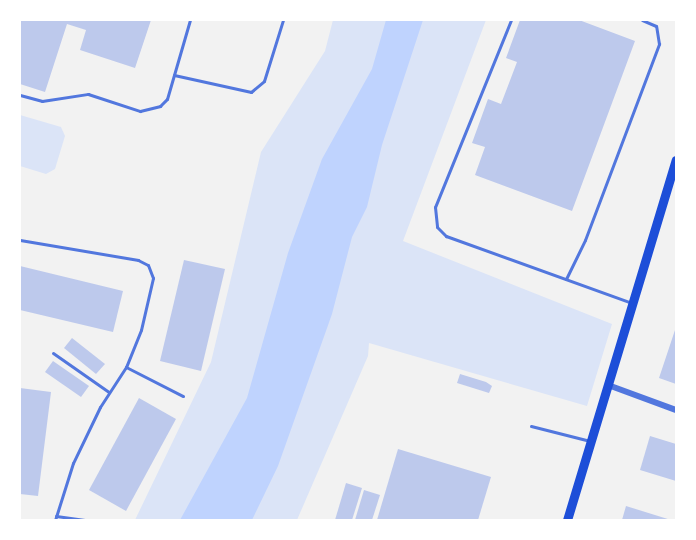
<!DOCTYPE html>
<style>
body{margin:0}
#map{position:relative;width:696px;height:540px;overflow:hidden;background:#f2f2f2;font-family:"Noto Sans",sans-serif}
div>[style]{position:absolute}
.green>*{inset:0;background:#dbe4f7}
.water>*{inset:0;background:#bfd3fe}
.building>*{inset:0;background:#bdc9ec}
.service>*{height:3px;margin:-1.5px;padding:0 1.5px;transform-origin:1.5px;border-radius:1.5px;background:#5277de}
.minor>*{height:6px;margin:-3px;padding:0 3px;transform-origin:3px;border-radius:3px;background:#5277de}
.secondary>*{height:9px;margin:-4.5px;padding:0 4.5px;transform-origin:4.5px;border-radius:4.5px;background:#1d4ed8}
span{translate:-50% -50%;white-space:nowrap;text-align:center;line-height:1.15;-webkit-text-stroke:4.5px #fff;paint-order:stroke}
.frame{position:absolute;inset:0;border:21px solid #fff;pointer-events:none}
</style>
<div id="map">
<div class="green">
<div style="clip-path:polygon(333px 20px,486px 20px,403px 241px,612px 324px,587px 406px,369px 343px,368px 356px,297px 520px,135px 520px,211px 362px,261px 152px,325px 51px)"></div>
<div style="clip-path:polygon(20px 115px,61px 127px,65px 136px,55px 169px,46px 174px,20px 166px)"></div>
</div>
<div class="water">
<div style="clip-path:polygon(386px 20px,423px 20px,382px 145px,367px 207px,352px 237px,332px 314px,278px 466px,252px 520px,180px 520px,247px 398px,288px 253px,322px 159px,372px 69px)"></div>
</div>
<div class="building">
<div style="clip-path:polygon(20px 20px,151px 20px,135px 68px,80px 50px,86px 30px,67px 24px,45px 92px,20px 84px)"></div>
<div style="clip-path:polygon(520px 20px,579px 20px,635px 41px,572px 211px,475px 175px,485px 147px,472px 143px,488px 99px,501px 104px,517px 62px,506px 58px)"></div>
<div style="clip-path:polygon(184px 260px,225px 269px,201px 371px,160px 361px)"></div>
<div style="clip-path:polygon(20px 266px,123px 291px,113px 332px,20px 310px)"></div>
<div style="clip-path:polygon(676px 327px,676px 384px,659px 378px)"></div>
<div style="clip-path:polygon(72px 338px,105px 364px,96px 374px,64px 348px)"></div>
<div style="clip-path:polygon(53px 361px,89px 386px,81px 397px,45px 372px)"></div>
<div style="clip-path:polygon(460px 374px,486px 382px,492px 386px,489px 393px,457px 383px)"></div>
<div style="clip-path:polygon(20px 388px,51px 392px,38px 496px,20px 494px)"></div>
<div style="clip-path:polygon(139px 398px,176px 419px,126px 511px,89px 490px)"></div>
<div style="clip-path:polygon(650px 436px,676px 444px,676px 481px,640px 470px)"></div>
<div style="clip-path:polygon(398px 449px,491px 477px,478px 520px,377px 520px)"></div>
<div style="clip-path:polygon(346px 483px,362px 488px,352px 520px,335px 520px)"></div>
<div style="clip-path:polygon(364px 490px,380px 495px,372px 520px,355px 520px)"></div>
<div style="clip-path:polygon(626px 506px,671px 520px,622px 520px)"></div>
</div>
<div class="service">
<div style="left:511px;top:20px;width:202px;rotate:112.1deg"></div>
<div style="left:435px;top:207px;width:20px;rotate:84deg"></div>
<div style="left:437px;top:227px;width:13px;rotate:45deg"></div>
<div style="left:446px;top:236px;width:198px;rotate:19.8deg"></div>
<div style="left:174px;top:75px;width:79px;rotate:12.4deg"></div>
<div style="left:251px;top:92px;width:17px;rotate:-40deg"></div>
<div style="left:264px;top:81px;width:64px;rotate:-72.7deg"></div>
<div style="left:20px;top:95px;width:23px;rotate:15deg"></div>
<div style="left:42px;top:101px;width:47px;rotate:-8.7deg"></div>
<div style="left:88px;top:94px;width:55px;rotate:18.1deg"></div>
<div style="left:140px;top:111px;width:21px;rotate:-14deg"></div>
<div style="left:160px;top:106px;width:10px;rotate:-45deg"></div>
<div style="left:167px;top:99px;width:82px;rotate:-73.8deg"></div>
<div style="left:20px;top:240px;width:120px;rotate:9.6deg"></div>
<div style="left:138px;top:260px;width:11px;rotate:27deg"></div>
<div style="left:148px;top:265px;width:14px;rotate:69deg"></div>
<div style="left:153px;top:278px;width:53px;rotate:103deg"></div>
<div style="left:141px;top:330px;width:40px;rotate:112deg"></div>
<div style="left:126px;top:367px;width:48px;rotate:123deg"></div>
<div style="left:100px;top:407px;width:62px;rotate:115.7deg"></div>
<div style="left:73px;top:463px;width:60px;rotate:107.5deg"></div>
<div style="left:566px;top:279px;width:43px;rotate:-64deg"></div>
<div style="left:585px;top:240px;width:210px;rotate:-69.3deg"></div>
<div style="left:659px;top:44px;width:18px;rotate:-99deg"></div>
<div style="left:656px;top:26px;width:15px;rotate:-157deg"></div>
<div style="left:53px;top:353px;width:68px;rotate:34.9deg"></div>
<div style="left:126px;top:367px;width:64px;rotate:27deg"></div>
<div style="left:531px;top:426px;width:61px;rotate:14.3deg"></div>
<div style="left:56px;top:516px;width:29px;rotate:8deg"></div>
</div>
<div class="minor">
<div style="left:608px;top:385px;width:72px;rotate:20.2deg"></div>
</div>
<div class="secondary">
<div style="left:567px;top:520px;width:376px;rotate:-73.2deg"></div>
</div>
<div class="frame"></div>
</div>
